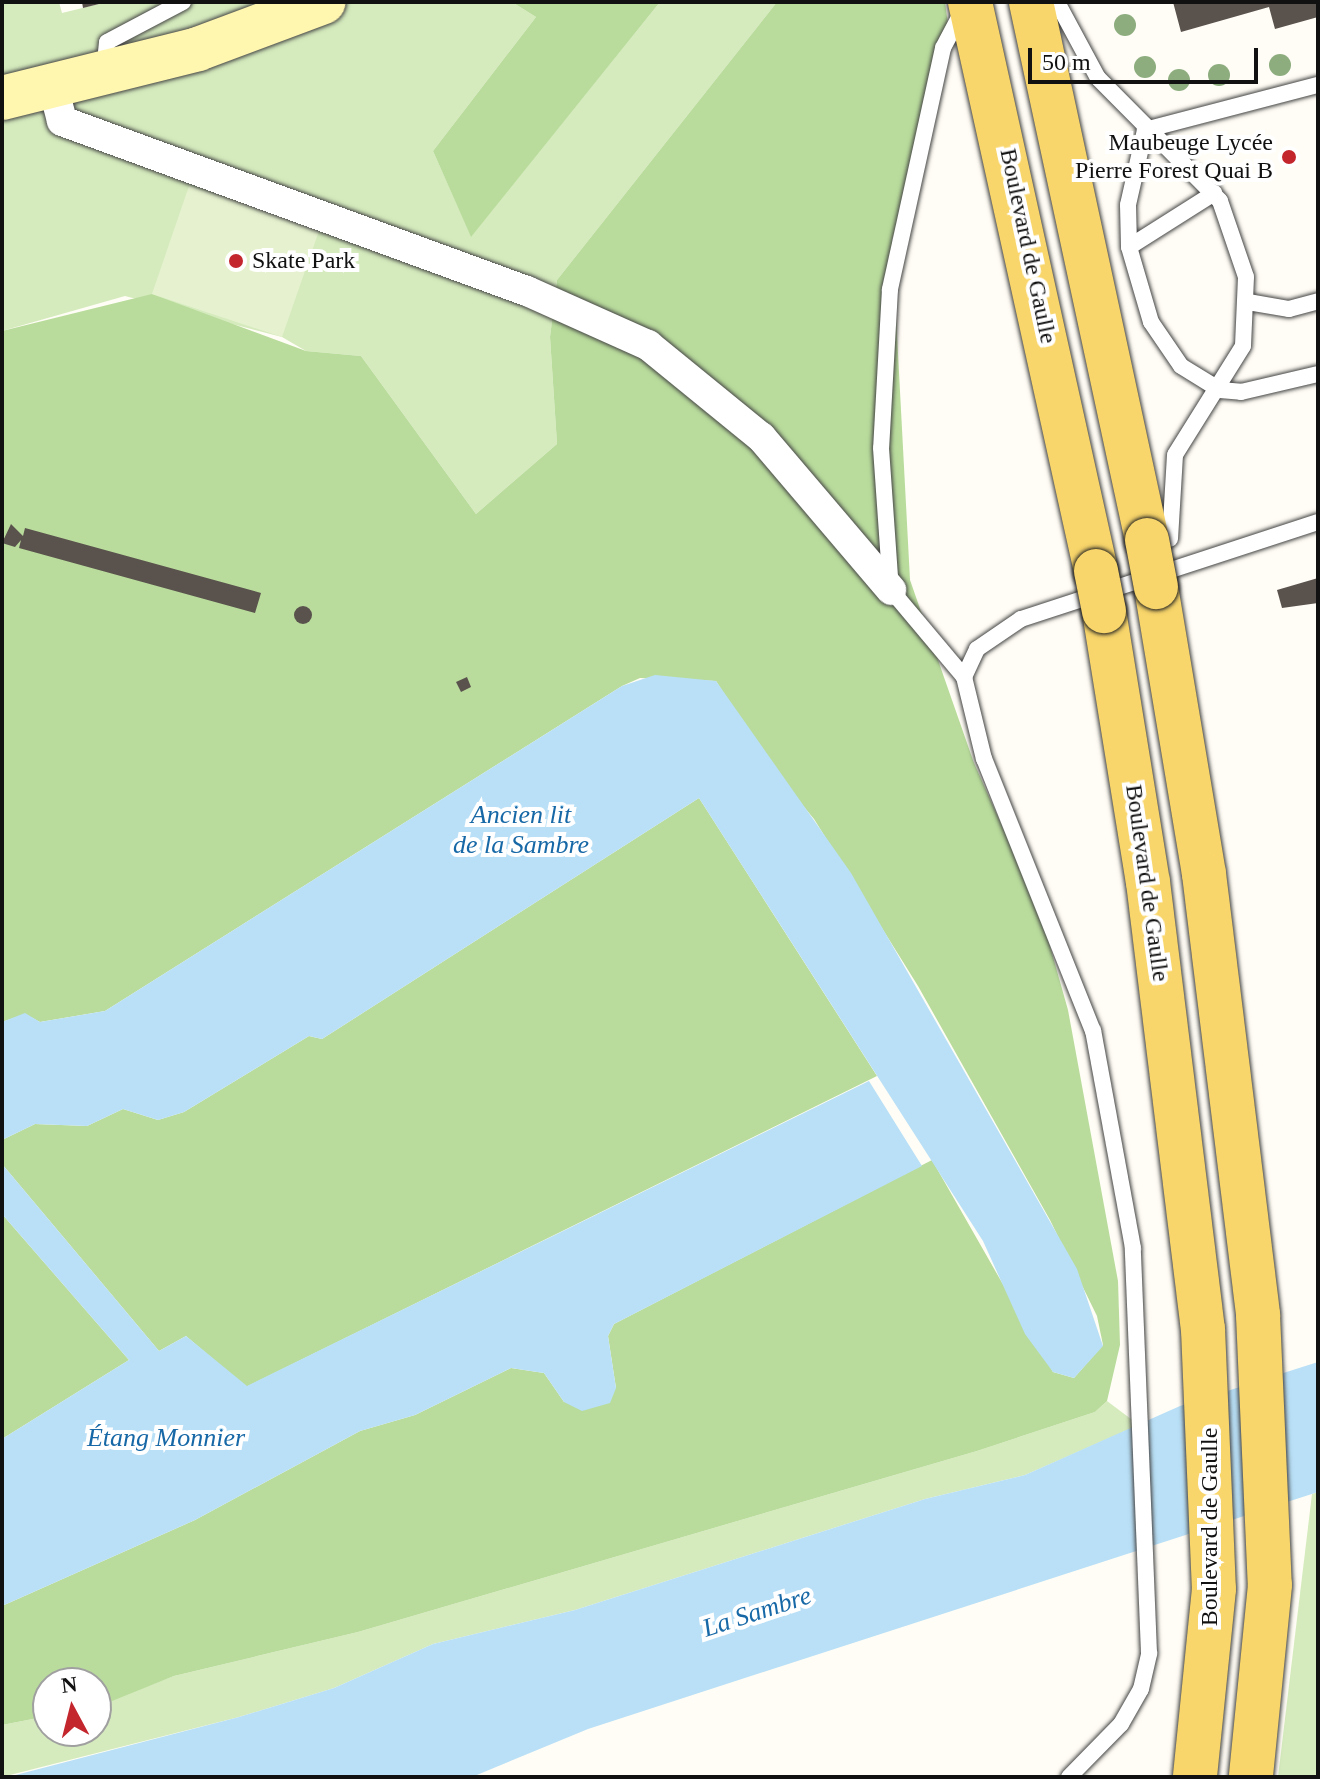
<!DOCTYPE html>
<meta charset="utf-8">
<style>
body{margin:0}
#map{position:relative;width:1320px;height:1779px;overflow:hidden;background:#fffdf5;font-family:"Times New Roman",serif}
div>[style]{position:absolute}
.green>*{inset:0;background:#d5ebbd}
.forest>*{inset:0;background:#b9dc9c}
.pitch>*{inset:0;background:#e6f2cf}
.water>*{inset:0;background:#b9e0f7}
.building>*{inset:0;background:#5a524d}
.round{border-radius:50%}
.roads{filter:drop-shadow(0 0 2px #444) drop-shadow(0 0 2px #444)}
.lane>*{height:16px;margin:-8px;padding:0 8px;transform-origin:8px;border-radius:8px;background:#fff}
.street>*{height:30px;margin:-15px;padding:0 15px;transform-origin:15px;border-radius:15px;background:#fff}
.secondary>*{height:44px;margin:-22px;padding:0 22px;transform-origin:22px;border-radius:22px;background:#fff6b0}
.primary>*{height:44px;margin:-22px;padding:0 22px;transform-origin:22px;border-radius:22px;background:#f9d66b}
.bridges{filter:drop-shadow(0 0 2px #222) drop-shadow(0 0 2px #222)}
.primary-bridge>*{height:44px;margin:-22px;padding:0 22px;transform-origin:22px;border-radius:22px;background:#f9d66b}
.trees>*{width:22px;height:22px;margin:-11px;border-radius:50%;background:#8dad7f}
.dots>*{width:22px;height:22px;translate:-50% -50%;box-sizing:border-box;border:4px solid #fff;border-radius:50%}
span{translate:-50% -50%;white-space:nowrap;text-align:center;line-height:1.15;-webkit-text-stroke:8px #fff;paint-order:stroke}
.poi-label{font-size:24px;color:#111}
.right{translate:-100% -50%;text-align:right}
.left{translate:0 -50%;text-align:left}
.street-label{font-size:24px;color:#111}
.water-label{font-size:26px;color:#1768a6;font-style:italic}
.frame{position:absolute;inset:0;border:4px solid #111;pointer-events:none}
.north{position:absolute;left:32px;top:1667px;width:80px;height:80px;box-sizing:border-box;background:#fff;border:2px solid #a0a0a0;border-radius:50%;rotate:353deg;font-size:22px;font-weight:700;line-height:32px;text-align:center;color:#111}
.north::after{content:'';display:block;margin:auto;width:28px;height:36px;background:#c4262e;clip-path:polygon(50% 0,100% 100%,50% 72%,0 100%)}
.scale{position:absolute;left:1028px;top:48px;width:230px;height:36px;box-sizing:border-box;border:4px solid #111;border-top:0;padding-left:10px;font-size:24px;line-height:28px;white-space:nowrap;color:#111;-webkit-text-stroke:6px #fff;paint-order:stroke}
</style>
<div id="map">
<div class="green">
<div style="clip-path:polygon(2px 2px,59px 2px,62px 13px,107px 2px,512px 2px,536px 17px,433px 151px,471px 236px,660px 2px,777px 2px,557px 280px,550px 337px,557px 444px,476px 514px,361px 356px,306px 351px,282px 337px,125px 296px,2px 331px)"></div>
<div style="clip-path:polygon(1107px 1401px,1139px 1425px,1025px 1475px,925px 1499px,575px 1610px,433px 1644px,334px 1688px,239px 1717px,2px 1777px,2px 1725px,48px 1716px,48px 1731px,96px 1731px,96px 1706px,174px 1676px,358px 1632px,977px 1451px,1095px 1412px)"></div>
<div style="clip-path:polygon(1318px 1492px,1318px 1777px,1278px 1777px,1312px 1494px)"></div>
</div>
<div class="forest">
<div style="clip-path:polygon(512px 2px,660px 2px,471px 237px,433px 151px,536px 17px)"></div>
<div style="clip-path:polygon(777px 2px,945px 2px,950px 39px,892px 240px,910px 580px,974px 763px,1040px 911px,1068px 1010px,1118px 1281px,1120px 1345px,1107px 1401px,1095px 1412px,977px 1451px,358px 1632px,174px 1676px,107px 1703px,96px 1706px,96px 1683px,48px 1683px,48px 1716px,2px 1725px,2px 1606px,195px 1520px,360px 1431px,415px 1415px,511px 1368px,544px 1373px,564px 1402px,616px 1388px,608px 1336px,614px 1324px,932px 1160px,1053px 1372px,1074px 1378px,1103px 1345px,1097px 1316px,1050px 1220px,918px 986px,814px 819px,766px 761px,716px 681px,640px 678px,622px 686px,105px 1011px,40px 1022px,25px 1014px,2px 1022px,2px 331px,152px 294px,306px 351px,361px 356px,476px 514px,557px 444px,550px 337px,557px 280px)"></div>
<div style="clip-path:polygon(699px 798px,877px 1076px,246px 1387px,186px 1336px,159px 1351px,2px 1164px,2px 1140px,35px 1124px,87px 1126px,123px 1109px,158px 1120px,184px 1112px,309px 1036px,322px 1039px)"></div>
<div style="clip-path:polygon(2px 1214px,129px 1360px,2px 1439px)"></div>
</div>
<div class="pitch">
<div style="clip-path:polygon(189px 186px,320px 228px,282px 337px,152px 294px)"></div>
</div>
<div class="water">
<div style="clip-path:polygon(655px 675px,716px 681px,851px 873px,1077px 1269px,1103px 1346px,1074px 1378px,1053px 1372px,1025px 1334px,983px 1241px,699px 798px,322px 1039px,309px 1036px,184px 1112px,158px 1120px,123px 1109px,87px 1126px,35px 1124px,2px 1140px,2px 1022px,25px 1013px,40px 1022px,105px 1011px,622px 686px)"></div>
<div style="clip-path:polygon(869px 1081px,922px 1166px,614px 1324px,608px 1336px,616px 1388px,610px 1403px,582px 1411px,564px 1402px,544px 1373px,511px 1368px,415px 1415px,360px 1431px,195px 1520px,2px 1606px,2px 1439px,129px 1360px,2px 1214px,2px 1164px,159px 1351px,186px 1336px,247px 1386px)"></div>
<div style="clip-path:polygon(1318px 1362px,1318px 1492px,588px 1729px,472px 1777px,8px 1777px,239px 1717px,334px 1688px,433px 1644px,575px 1610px,925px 1499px,1025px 1475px,1180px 1406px)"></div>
</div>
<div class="building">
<div style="clip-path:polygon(82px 2px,103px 2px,103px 3px,83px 8px)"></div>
<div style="clip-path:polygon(1173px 2px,1318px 2px,1318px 17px,1275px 29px,1269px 7px,1181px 32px)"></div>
<div style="clip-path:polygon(11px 524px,23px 536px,25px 528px,261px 593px,255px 613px,19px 548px,21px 540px,15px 547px,2px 543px)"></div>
<div style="clip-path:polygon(1318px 578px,1318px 603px,1282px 608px,1277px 590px)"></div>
<div class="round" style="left:294px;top:606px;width:18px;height:18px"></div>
<div style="clip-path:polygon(467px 677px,471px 687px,461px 692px,456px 682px)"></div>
</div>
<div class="roads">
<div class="lane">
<div style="left:1057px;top:2px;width:86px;rotate:61.7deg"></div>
<div style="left:1098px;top:78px;width:173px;rotate:45.2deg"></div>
<div style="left:1220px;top:201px;width:80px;rotate:71.1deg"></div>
<div style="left:1246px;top:277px;width:69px;rotate:92.5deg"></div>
<div style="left:1243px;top:346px;width:128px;rotate:122deg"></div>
<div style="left:1175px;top:455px;width:84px;rotate:93.4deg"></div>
<div style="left:963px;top:10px;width:43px;rotate:117.8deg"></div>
<div style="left:943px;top:48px;width:247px;rotate:102.4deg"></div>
<div style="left:890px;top:289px;width:159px;rotate:93.2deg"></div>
<div style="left:881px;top:448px;width:142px;rotate:86deg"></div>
<div style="left:891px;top:590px;width:114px;rotate:50deg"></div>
<div style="left:104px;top:71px;width:29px;rotate:-84deg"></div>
<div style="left:107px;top:42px;width:86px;rotate:-27.8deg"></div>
<div style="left:1145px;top:130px;width:77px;rotate:102.8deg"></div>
<div style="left:1128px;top:205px;width:42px;rotate:88.6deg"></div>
<div style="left:1129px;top:247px;width:78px;rotate:73.7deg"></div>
<div style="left:1151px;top:322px;width:53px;rotate:55.7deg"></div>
<div style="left:1181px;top:366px;width:46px;rotate:31.6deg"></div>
<div style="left:1220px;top:390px;width:21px;rotate:5deg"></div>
<div style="left:1241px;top:392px;width:79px;rotate:-13.2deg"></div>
<div style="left:1145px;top:130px;width:179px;rotate:-14.6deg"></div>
<div style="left:1129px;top:247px;width:101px;rotate:-32.4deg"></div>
<div style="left:1248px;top:302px;width:42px;rotate:9.7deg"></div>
<div style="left:1289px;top:309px;width:30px;rotate:-15deg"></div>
<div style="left:1069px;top:1777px;width:74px;rotate:-45.5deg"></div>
<div style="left:1121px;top:1724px;width:40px;rotate:-60.3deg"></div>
<div style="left:1141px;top:1689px;width:37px;rotate:-77deg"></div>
<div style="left:1149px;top:1653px;width:405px;rotate:-92.3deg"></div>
<div style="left:1133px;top:1248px;width:221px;rotate:-100.4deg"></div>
<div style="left:1093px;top:1031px;width:293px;rotate:-111.8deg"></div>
<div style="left:984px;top:759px;width:84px;rotate:-103.7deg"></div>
<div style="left:964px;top:677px;width:31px;rotate:-65deg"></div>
<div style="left:977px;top:649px;width:53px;rotate:-34.3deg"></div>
<div style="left:1021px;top:619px;width:312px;rotate:-18.1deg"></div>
</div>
<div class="street">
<div style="left:52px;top:82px;width:40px;rotate:75.6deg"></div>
<div style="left:62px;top:121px;width:495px;rotate:20.1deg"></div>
<div style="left:527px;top:291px;width:133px;rotate:24.1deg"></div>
<div style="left:648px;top:345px;width:146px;rotate:39.2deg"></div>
<div style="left:761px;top:437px;width:201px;rotate:49.6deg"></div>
</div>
<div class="secondary">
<div style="left:2px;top:98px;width:202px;rotate:-14deg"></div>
<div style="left:198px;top:49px;width:134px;rotate:-20.5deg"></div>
</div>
<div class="primary">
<div style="left:970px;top:2px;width:583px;rotate:77.51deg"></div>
<div style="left:1031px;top:2px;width:550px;rotate:77.83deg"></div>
<div style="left:1156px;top:587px;width:291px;rotate:80.5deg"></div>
<div style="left:1204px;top:874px;width:444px;rotate:83deg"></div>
<div style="left:1258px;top:1315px;width:270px;rotate:87.5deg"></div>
<div style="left:1270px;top:1585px;width:193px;rotate:95.7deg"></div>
<div style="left:1104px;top:611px;width:275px;rotate:80.8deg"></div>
<div style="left:1148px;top:882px;width:450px;rotate:83deg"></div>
<div style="left:1203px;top:1329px;width:260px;rotate:87.6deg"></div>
<div style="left:1214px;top:1589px;width:189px;rotate:95.8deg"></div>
</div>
</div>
<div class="bridges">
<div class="primary-bridge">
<div style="left:1147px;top:540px;width:48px;rotate:79.2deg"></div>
<div style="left:1096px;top:571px;width:41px;rotate:78.7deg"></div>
</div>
</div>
<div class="trees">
<div style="left:1125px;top:25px"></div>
<div style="left:1280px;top:65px"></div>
<div style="left:1145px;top:67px"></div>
<div style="left:1219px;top:75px"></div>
<div style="left:1179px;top:80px"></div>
</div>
<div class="dots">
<div style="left:1289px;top:157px;background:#c4262e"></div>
<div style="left:236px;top:261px;background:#c4262e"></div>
</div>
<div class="poi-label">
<span class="right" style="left:1273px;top:157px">Maubeuge Lycée<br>Pierre Forest Quai B</span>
<span class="left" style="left:252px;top:261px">Skate Park</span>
</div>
<div class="street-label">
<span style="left:1028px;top:246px;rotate:78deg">Boulevard de Gaulle</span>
<span style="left:1147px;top:883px;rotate:82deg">Boulevard de Gaulle</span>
<span style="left:1210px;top:1527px;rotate:-90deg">Boulevard de Gaulle</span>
</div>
<div class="water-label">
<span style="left:521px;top:830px">Ancien lit<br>de la Sambre</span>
<span style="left:166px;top:1438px">Étang Monnier</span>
<span style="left:757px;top:1612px;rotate:-18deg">La Sambre</span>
</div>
<div class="frame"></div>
<div class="north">N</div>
<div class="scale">50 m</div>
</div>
